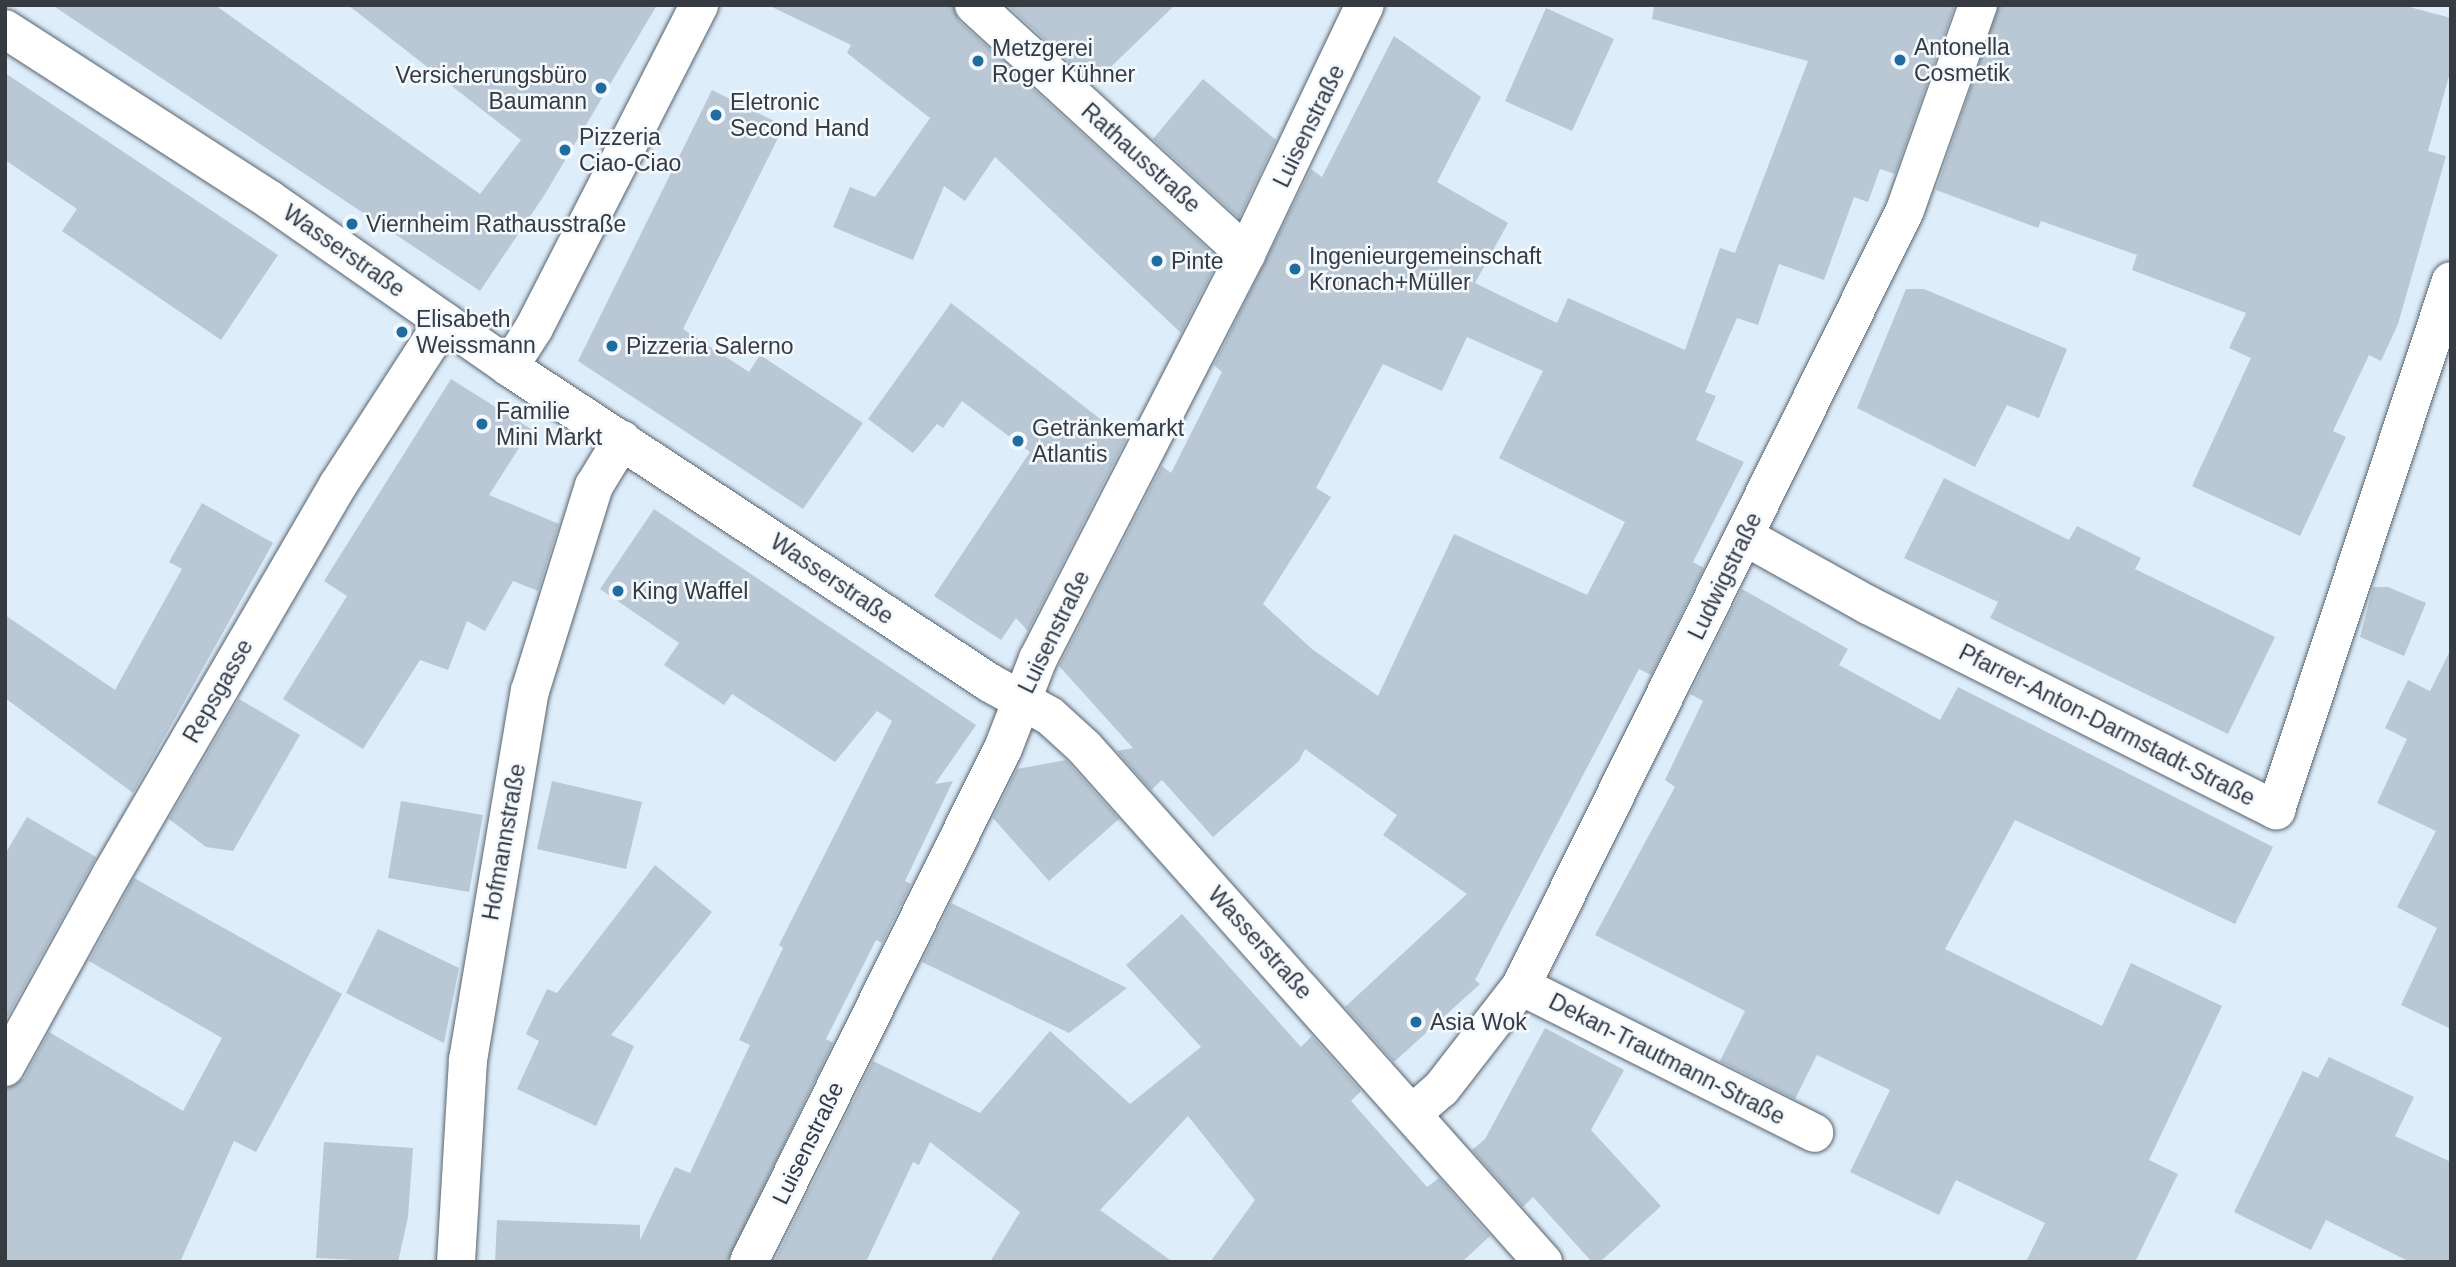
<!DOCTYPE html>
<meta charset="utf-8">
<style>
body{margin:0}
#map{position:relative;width:2456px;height:1267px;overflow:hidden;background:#deedfa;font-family:Arial,sans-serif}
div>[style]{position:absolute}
.building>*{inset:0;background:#b9c8d4}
.roads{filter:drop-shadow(0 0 2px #57646f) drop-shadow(0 0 2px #57646f)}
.street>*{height:38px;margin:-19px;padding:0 19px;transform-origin:19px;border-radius:19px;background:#fff}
.dots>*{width:19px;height:19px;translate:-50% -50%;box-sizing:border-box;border:4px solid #f3f9fe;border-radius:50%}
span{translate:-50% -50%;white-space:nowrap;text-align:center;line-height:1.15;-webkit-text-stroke:5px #f3f9fe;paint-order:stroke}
.poi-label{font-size:23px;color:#353b40}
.left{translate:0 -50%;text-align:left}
.right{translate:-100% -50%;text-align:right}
.street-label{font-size:23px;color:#353b40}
.frame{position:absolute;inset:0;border:7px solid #353b40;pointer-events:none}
</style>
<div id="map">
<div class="building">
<div style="clip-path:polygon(52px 5px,215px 5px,480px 194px,521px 140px,348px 5px,657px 5px,545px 194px,480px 291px)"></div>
<div style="clip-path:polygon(768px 5px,953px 5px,959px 21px,1219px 259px,1181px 333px,995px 157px,965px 201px,944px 186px,913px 260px,833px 227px,850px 187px,875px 197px,930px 118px,847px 53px,851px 45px)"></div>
<div style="clip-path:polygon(1007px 5px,1175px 5px,1093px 84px)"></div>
<div style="clip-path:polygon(evenodd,1654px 5px,1955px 5px,1895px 174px,1880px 169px,1868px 202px,1854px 197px,1824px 280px,1779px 264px,1758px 325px,1737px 318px,1705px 392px,1716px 396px,1696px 440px,1744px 462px,1693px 562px,1704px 568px,1651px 675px,1639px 669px,1475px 980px,1480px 984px,1394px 1062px,1345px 1007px,1467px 894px,1383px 835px,1397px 815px,1305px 749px,1299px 761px,1213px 837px,1162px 780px,1151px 790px,1117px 751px,1133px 748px,1059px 666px,1162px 466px,1171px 473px,1222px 372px,1214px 365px,1311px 169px,1322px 177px,1394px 36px,1481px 97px,1437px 182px,1508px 223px,1475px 283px,1557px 323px,1568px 298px,1685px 350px,1720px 248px,1735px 253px,1808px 61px,1652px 19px,1654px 5px,1467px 337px,1543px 371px,1499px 458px,1625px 522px,1587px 595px,1454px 534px,1378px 696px,1312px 649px,1263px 604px,1331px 497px,1316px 488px,1383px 364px,1442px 391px,1467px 337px)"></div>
<div style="clip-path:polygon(1999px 5px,2402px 5px,2451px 18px,2451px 69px,2428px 151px,2446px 156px,2398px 324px,2381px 361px,2369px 355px,2333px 431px,2346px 437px,2300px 536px,2192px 486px,2251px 358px,2229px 348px,2246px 313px,2132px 270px,2137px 255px,2041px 221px,2038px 228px,1936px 190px)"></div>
<div style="clip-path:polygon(1546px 8px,1614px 39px,1572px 131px,1505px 101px)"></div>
<div style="clip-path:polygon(5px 73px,278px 255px,221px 340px,62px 231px,77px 209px,5px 160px)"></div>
<div style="clip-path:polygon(1203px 79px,1276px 140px,1239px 218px,1153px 139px)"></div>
<div style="clip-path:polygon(712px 90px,784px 126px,683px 329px,749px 372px,760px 355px,863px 423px,803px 509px,578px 361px)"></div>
<div style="clip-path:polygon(1906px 289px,1924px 289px,2067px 349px,2039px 418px,2007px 405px,1975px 467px,1857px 408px)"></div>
<div style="clip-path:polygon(951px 303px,1126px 439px,1028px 631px,1016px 618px,1001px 640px,934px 596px,1030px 452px,962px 401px,943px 428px,937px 424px,913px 453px,868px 419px)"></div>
<div style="clip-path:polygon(451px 379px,531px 429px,489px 495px,559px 524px,538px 591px,513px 581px,485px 631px,467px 621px,448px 670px,420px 660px,363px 749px,283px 699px,347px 596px,324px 581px)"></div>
<div style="clip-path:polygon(1944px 478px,2069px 540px,2077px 526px,2141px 558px,2135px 569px,2275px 637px,2228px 734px,1990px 618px,1998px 602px,1904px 558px)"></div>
<div style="clip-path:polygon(202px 503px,273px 543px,133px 793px,5px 698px,5px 615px,115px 690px,182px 569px,169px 562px)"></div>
<div style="clip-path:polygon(654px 509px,976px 725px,935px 784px,953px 781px,905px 881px,911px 884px,882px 943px,876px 940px,826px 1039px,833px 1043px,727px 1262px,495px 1262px,497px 1220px,640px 1225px,640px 1240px,675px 1167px,690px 1173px,750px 1045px,739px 1040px,783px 948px,779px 945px,892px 721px,877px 711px,835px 762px,732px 694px,724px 705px,664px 665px,679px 643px,600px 589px)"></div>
<div style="clip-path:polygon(2373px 587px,2388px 587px,2426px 603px,2404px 656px,2360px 637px)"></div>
<div style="clip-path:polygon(1742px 589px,1848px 649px,1839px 665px,1940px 720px,1958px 687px,2273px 847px,2235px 924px,2015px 820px,1945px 949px,2102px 1026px,2131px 963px,2222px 1006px,2149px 1160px,2178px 1174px,2135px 1262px,2026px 1262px,2045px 1223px,1956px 1180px,1939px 1215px,1850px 1172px,1890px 1090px,1817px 1055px,1795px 1099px,1720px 1061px,1745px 1011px,1595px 935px,1675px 787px,1665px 780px,1703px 701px,1690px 694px)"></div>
<div style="clip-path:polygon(2451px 649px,2451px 1029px,2401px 1005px,2437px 928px,2397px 907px,2436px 831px,2377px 803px,2407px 739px,2385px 728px,2408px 680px,2430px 691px)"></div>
<div style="clip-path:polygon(239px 699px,300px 735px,233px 851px,206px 847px,169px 819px)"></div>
<div style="clip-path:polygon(1066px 760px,1119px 819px,1049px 881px,993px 818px,1017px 769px)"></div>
<div style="clip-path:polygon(552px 781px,642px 802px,626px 869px,537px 849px)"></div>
<div style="clip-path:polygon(401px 801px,483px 815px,469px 892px,388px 878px)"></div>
<div style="clip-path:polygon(27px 817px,96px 857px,5px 1021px,5px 854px)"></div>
<div style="clip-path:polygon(655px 865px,712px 912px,611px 1035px,634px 1046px,596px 1126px,517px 1089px,539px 1041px,526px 1034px,547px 989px,557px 993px)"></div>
<div style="clip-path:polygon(134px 878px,342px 994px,256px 1152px,234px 1141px,180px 1262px,5px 1262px,5px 1089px,24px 1078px,49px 1032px,183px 1111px,222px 1038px,89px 961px)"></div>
<div style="clip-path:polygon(951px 903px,1127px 988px,1069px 1033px,922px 962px)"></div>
<div style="clip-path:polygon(1182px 914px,1301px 1047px,1312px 1036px,1361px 1091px,1351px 1101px,1427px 1187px,1439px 1178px,1490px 1236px,1462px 1262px,1210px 1262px,1255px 1200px,1188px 1116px,1100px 1210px,1173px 1262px,990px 1262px,1020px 1212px,930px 1142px,919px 1165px,913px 1162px,866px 1262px,774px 1262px,873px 1061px,980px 1113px,1050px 1031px,1130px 1104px,1201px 1047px,1126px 965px)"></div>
<div style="clip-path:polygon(378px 929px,459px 968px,444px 1043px,346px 993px)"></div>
<div style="clip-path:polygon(1545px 1028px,1624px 1070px,1591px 1130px,1661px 1206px,1600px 1262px,1592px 1262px,1533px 1197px,1523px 1207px,1472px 1150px,1485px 1139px)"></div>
<div style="clip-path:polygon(2329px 1057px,2414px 1097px,2395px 1136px,2451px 1162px,2451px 1262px,2410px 1262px,2326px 1220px,2311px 1250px,2234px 1212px,2303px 1071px,2318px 1078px)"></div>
<div style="clip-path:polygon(324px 1142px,413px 1148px,408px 1217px,398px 1262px,316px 1258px)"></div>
</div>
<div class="roads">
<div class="street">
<div style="left:974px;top:5px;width:369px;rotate:42.5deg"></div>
<div style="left:5px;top:29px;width:315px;rotate:32.8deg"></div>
<div style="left:270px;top:200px;width:292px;rotate:34.9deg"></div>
<div style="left:509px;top:367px;width:576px;rotate:33.3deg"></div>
<div style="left:990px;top:683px;width:68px;rotate:28.8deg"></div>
<div style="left:1050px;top:716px;width:46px;rotate:42.4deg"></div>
<div style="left:1084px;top:747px;width:690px;rotate:48.29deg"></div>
<div style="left:509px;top:367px;width:46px;rotate:-57.3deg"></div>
<div style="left:534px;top:328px;width:363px;rotate:-62.9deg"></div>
<div style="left:1744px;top:536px;width:142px;rotate:29.1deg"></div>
<div style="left:1868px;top:605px;width:457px;rotate:26.7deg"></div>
<div style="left:2276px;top:810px;width:557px;rotate:-71.7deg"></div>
<div style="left:1521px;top:986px;width:328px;rotate:26.6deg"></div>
<div style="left:5px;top:1067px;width:219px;rotate:-61.1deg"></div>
<div style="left:111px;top:875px;width:451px;rotate:-59.8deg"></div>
<div style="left:338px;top:485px;width:195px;rotate:-57.1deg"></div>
<div style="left:1413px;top:1113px;width:37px;rotate:-41deg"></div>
<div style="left:1441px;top:1089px;width:130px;rotate:-52.2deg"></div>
<div style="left:1521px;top:986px;width:866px;rotate:-63.67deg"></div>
<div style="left:1905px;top:210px;width:218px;rotate:-70.4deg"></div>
<div style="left:456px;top:1262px;width:202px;rotate:-86.6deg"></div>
<div style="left:468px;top:1060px;width:374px;rotate:-80.5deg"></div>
<div style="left:530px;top:691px;width:215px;rotate:-72.7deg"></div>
<div style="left:594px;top:486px;width:54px;rotate:-58.7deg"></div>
<div style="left:749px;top:1262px;width:576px;rotate:-63.7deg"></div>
<div style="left:1004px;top:746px;width:93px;rotate:-68.7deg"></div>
<div style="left:1038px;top:659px;width:455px;rotate:-62.8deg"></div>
<div style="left:1246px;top:254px;width:276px;rotate:-64.5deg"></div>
</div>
</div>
<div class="dots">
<div style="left:1900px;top:60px;background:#1f6c9f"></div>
<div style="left:978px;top:61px;background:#1f6c9f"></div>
<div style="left:601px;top:88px;background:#1f6c9f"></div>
<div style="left:716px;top:115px;background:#1f6c9f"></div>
<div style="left:565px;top:150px;background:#1f6c9f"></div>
<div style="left:352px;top:224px;background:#1f6c9f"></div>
<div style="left:1157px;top:261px;background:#1f6c9f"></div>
<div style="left:1295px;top:269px;background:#1f6c9f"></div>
<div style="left:402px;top:332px;background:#1f6c9f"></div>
<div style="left:612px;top:346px;background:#1f6c9f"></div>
<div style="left:482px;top:424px;background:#1f6c9f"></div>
<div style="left:1018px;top:441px;background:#1f6c9f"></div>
<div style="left:618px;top:591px;background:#1f6c9f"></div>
<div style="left:1416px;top:1022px;background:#1f6c9f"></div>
</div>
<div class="poi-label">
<span class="left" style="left:1914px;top:60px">Antonella<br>Cosmetik</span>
<span class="left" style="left:992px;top:61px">Metzgerei<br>Roger Kühner</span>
<span class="right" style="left:587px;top:88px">Versicherungsbüro<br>Baumann</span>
<span class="left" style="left:730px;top:115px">Eletronic<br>Second Hand</span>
<span class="left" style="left:579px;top:150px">Pizzeria<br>Ciao-Ciao</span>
<span class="left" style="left:366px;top:224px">Viernheim Rathausstraße</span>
<span class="left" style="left:1309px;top:269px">Ingenieurgemeinschaft<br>Kronach+Müller</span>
<span class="left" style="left:1171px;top:261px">Pinte</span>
<span class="left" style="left:416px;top:332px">Elisabeth<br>Weissmann</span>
<span class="left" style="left:626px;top:346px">Pizzeria Salerno</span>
<span class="left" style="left:496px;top:424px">Familie<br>Mini Markt</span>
<span class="left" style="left:1032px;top:441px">Getränkemarkt<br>Atlantis</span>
<span class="left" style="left:632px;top:591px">King Waffel</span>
<span class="left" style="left:1430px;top:1022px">Asia Wok</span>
</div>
<div class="street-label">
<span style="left:1309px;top:126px;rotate:-64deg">Luisenstraße</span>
<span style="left:1141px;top:158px;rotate:42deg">Rathausstraße</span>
<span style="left:344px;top:251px;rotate:35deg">Wasserstraße</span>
<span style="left:1725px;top:576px;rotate:-64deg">Ludwigstraße</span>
<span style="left:832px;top:579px;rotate:34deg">Wasserstraße</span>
<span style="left:1054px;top:632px;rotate:-64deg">Luisenstraße</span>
<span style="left:218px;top:691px;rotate:-60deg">Repsgasse</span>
<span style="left:2107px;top:725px;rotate:27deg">Pfarrer-Anton-Darmstadt-Straße</span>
<span style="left:504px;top:842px;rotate:-80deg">Hofmannstraße</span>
<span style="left:1260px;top:943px;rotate:48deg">Wasserstraße</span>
<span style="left:1667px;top:1059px;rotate:27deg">Dekan-Trautmann-Straße</span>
<span style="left:808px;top:1143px;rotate:-64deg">Luisenstraße</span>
</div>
<div class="frame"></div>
</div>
